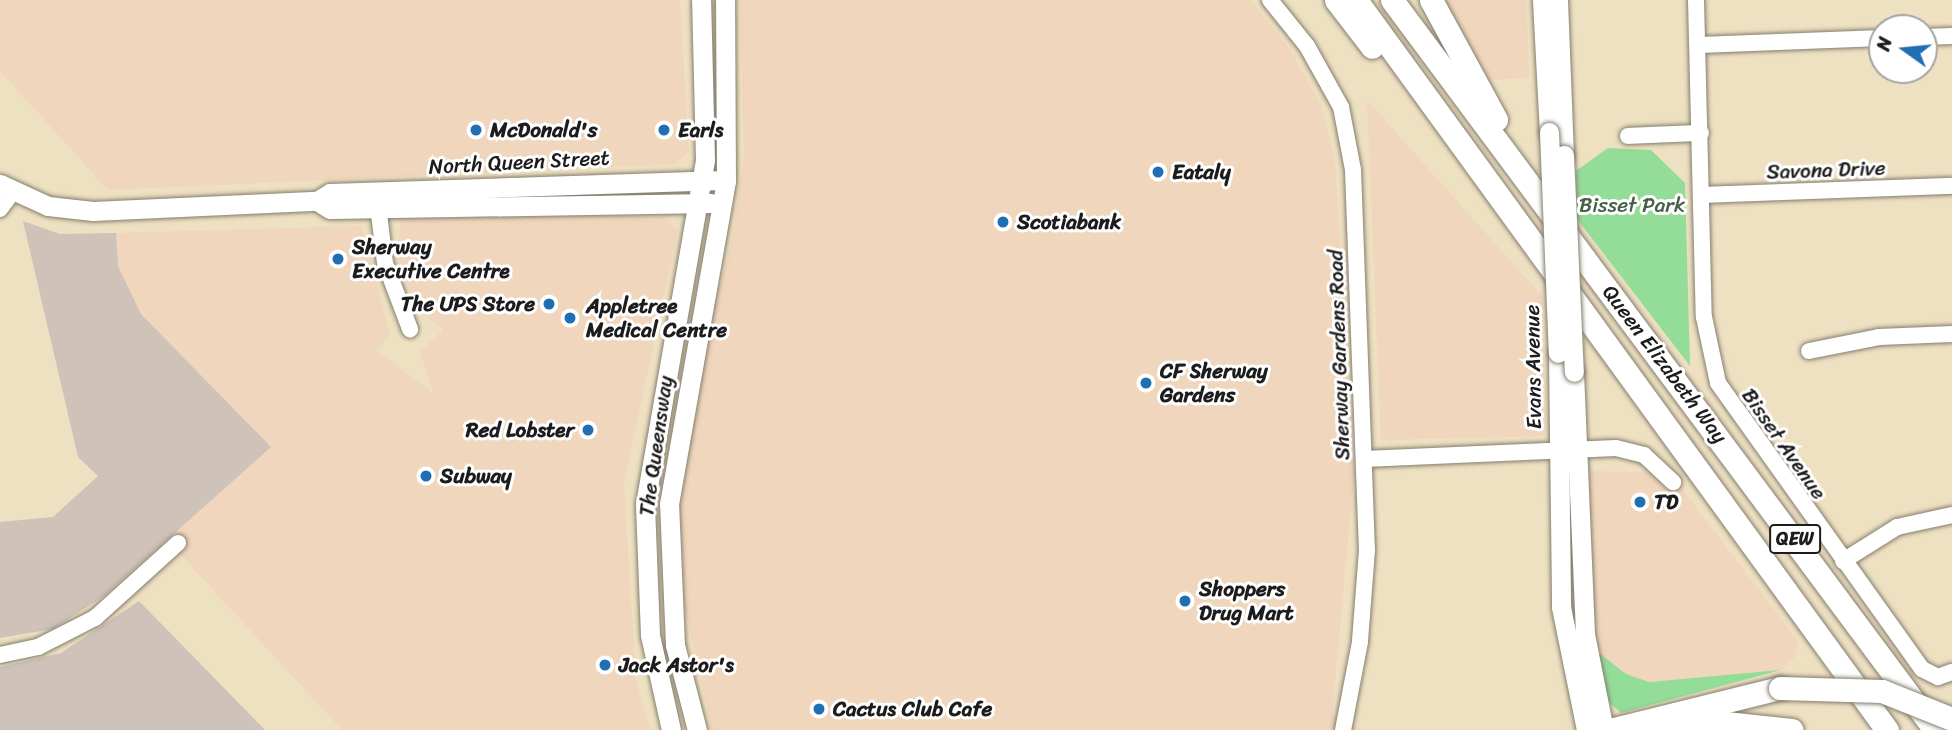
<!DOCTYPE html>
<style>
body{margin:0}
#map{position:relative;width:1952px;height:730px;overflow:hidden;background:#eee1c2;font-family:Sriracha,sans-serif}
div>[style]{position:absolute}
.built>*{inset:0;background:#f0d6bc}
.industrial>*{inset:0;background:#cec2b9}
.green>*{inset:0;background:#93dd99}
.roads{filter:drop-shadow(0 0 2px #857e6f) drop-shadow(0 0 2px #857e6f)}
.minor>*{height:16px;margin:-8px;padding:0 8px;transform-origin:8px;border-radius:8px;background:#fff}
.major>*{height:19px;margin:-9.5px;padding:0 9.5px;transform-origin:9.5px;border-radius:9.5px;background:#fff}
.highway>*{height:23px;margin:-11.5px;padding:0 11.5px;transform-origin:11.5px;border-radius:11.5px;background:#fff}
.bridges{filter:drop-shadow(0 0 2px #857e6f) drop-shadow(0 0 2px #857e6f)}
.major-bridge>*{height:19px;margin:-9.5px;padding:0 9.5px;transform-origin:9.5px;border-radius:9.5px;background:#fff}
.highway-bridge>*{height:23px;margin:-11.5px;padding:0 11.5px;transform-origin:11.5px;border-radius:11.5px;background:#fff}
.dots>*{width:19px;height:19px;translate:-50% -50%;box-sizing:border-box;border:4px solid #fff;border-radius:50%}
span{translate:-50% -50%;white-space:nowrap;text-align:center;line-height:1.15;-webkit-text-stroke:6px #fff;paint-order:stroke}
.shield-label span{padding:2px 5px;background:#fff;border:2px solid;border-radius:5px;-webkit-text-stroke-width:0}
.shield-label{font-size:19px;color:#1c1c1c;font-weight:700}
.poi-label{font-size:21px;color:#1c1c1c;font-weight:700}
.left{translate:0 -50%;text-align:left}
.right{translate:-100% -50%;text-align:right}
.street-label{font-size:21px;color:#1c1c1c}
.park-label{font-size:21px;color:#466048}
.north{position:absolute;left:1868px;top:14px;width:70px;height:70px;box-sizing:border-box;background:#fff;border:2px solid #a4a4a4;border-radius:50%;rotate:285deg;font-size:19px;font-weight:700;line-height:28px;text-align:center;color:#1c1c1c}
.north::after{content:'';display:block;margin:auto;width:24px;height:32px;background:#1f6fb2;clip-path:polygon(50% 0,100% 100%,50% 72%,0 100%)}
</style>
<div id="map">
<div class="built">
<div style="clip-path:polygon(0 0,680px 0,689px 151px,676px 164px,108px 190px,0 71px)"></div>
<div style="clip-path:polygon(740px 0,1251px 0,1291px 51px,1322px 107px,1335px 161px,1354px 474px,1332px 715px,1363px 730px,712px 730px,681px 591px,676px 501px,688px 411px,733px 236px,744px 156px)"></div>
<div style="clip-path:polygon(1444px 0,1526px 0,1529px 78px,1491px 80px)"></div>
<div style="clip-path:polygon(1367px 100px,1542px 296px,1545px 436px,1381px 440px)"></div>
<div style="clip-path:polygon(580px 215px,663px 217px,678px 229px,624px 483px,636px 681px,651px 730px,342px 730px,169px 542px,181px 522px,270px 447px,141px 314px,118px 266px,116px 233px,362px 226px,390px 335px,376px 350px,434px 394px,420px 352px,443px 330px,415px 307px,397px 251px,401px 219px)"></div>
<div style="clip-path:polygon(1587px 471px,1648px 472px,1668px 492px,1678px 483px,1798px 641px,1794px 658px,1781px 670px,1649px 682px,1626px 674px,1598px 652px)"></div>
</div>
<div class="industrial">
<div style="clip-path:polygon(23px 221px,60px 234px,116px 233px,118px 266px,141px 314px,271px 447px,104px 596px,53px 629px,0 638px,0 522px,53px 517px,98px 476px,78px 457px)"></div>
<div style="clip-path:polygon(139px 601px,265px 730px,0 730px,0 667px,61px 653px)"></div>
</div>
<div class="green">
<div style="clip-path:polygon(1608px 148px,1651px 150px,1685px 183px,1690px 366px,1577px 219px,1576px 171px)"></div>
<div style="clip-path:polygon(1598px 652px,1626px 674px,1649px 682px,1781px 670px,1621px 713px,1607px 700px)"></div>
</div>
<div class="roads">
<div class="minor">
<div style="left:1270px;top:0;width:59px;rotate:51.2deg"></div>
<div style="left:1307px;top:46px;width:70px;rotate:60.9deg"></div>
<div style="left:1341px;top:107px;width:64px;rotate:79.2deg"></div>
<div style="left:1353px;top:170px;width:380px;rotate:87.9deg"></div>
<div style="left:1367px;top:550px;width:92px;rotate:94.4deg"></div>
<div style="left:1360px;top:642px;width:90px;rotate:100.9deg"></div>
<div style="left:1696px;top:0;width:317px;rotate:88.6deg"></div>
<div style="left:1704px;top:317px;width:67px;rotate:78deg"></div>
<div style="left:1718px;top:383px;width:351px;rotate:54.5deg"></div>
<div style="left:1922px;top:669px;width:18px;rotate:27deg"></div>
<div style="left:1938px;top:677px;width:15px;rotate:-20deg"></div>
<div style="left:1924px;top:37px;width:28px;rotate:-2deg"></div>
<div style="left:1699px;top:45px;width:183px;rotate:-2.2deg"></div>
<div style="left:1628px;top:136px;width:73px;rotate:-2.4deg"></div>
<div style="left:1702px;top:195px;width:250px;rotate:-2.1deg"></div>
<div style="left:377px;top:197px;width:66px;rotate:83.1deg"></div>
<div style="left:385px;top:263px;width:71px;rotate:69.3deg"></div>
<div style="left:0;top:209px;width:20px;rotate:-53deg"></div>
<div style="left:1809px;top:351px;width:71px;rotate:-11.3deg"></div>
<div style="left:1879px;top:337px;width:73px;rotate:-2.4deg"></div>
<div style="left:1364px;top:459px;width:252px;rotate:-2.5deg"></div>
<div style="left:1616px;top:448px;width:29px;rotate:14deg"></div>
<div style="left:1644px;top:455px;width:40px;rotate:43deg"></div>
<div style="left:1843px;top:561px;width:64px;rotate:-32.2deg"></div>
<div style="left:1897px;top:527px;width:56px;rotate:-12.3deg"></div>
<div style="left:0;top:655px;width:39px;rotate:-12deg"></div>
<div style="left:38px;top:647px;width:64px;rotate:-27deg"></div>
<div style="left:95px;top:618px;width:112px;rotate:-42.1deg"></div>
</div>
<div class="major">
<div style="left:1542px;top:0;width:132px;rotate:87deg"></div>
<div style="left:1558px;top:0;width:155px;rotate:87.8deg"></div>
<div style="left:0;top:184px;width:53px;rotate:24.6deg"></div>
<div style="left:48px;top:206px;width:45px;rotate:6.3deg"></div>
<div style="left:93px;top:211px;width:224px;rotate:-2.6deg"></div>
<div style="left:317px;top:201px;width:15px;rotate:-32deg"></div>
<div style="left:330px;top:193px;width:385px;rotate:-1.9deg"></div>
<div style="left:317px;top:201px;width:15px;rotate:32deg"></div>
<div style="left:330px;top:209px;width:381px;rotate:-0.9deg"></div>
<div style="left:1558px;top:353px;width:254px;rotate:89.3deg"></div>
<div style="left:1561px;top:607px;width:126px;rotate:78.5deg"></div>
<div style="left:1574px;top:372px;width:262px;rotate:87.6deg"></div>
<div style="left:1585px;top:634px;width:98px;rotate:78.8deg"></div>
<div style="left:671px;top:730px;width:97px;rotate:-102.5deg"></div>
<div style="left:650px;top:635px;width:131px;rotate:-92.2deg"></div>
<div style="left:645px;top:504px;width:349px;rotate:-80.1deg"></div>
<div style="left:705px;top:160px;width:160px;rotate:-91.4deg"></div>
<div style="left:697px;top:730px;width:88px;rotate:-104.5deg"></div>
<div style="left:675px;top:645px;width:141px;rotate:-92.4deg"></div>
<div style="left:669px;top:504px;width:328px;rotate:-80deg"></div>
<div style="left:726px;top:181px;width:181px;rotate:-90.3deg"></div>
</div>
<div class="highway">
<div style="left:1336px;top:0;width:59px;rotate:52.5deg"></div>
<div style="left:1356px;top:0;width:903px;rotate:53.97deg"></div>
<div style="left:1392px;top:0;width:910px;rotate:53.36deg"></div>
<div style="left:1431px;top:0;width:136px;rotate:61.4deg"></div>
<div style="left:1610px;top:730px;width:175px;rotate:-13.9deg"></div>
<div style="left:1672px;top:730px;width:45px;rotate:-10.3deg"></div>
<div style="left:1716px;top:722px;width:76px;rotate:6deg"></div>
</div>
</div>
<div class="bridges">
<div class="major-bridge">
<div style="left:1549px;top:132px;width:221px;rotate:87.7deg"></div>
<div style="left:1564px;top:155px;width:217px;rotate:87.4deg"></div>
</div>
<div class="highway-bridge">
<div style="left:1780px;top:688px;width:102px;rotate:1.7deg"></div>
<div style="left:1882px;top:691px;width:75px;rotate:21.8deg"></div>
</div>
</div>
<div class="dots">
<div style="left:476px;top:130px;background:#1f6fb2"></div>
<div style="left:664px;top:130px;background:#1f6fb2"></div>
<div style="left:1158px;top:172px;background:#1f6fb2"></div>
<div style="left:1003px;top:222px;background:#1f6fb2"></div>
<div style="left:338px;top:259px;background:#1f6fb2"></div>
<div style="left:549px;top:304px;background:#1f6fb2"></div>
<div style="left:570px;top:318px;background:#1f6fb2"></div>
<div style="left:1146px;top:383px;background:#1f6fb2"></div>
<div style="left:588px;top:430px;background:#1f6fb2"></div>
<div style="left:426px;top:476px;background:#1f6fb2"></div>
<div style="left:1640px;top:502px;background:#1f6fb2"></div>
<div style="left:1185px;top:601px;background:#1f6fb2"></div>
<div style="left:605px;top:665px;background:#1f6fb2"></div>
<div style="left:819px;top:709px;background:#1f6fb2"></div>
</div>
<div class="shield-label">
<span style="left:1795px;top:539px">QEW</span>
</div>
<div class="poi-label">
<span class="left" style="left:490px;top:130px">McDonald's</span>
<span class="left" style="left:678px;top:130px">Earls</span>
<span class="left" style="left:1172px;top:172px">Eataly</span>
<span class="left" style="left:1017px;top:222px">Scotiabank</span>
<span class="left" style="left:352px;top:259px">Sherway<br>Executive Centre</span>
<span class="right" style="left:535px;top:304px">The UPS Store</span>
<span class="left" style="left:586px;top:318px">Appletree<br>Medical Centre</span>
<span class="left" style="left:1160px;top:383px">CF Sherway<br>Gardens</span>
<span class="right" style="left:574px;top:430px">Red Lobster</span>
<span class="left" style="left:440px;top:476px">Subway</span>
<span class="left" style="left:1654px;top:502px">TD</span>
<span class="left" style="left:1199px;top:601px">Shoppers<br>Drug Mart</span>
<span class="left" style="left:619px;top:665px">Jack Astor's</span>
<span class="left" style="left:833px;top:709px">Cactus Club Cafe</span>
</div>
<div class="street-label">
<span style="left:519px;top:162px;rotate:-3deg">North Queen Street</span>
<span style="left:1826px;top:170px;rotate:-2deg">Savona Drive</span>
<span style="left:1339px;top:355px;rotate:-92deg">Sherway Gardens Road</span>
<span style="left:1665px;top:364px;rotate:53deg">Queen Elizabeth Way</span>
<span style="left:1533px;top:367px;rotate:-91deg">Evans Avenue</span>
<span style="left:1784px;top:444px;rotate:55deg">Bisset Avenue</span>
<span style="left:656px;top:446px;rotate:-82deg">The Queensway</span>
</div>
<div class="park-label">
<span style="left:1632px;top:205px">Bisset Park</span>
</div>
<div class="north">N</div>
</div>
